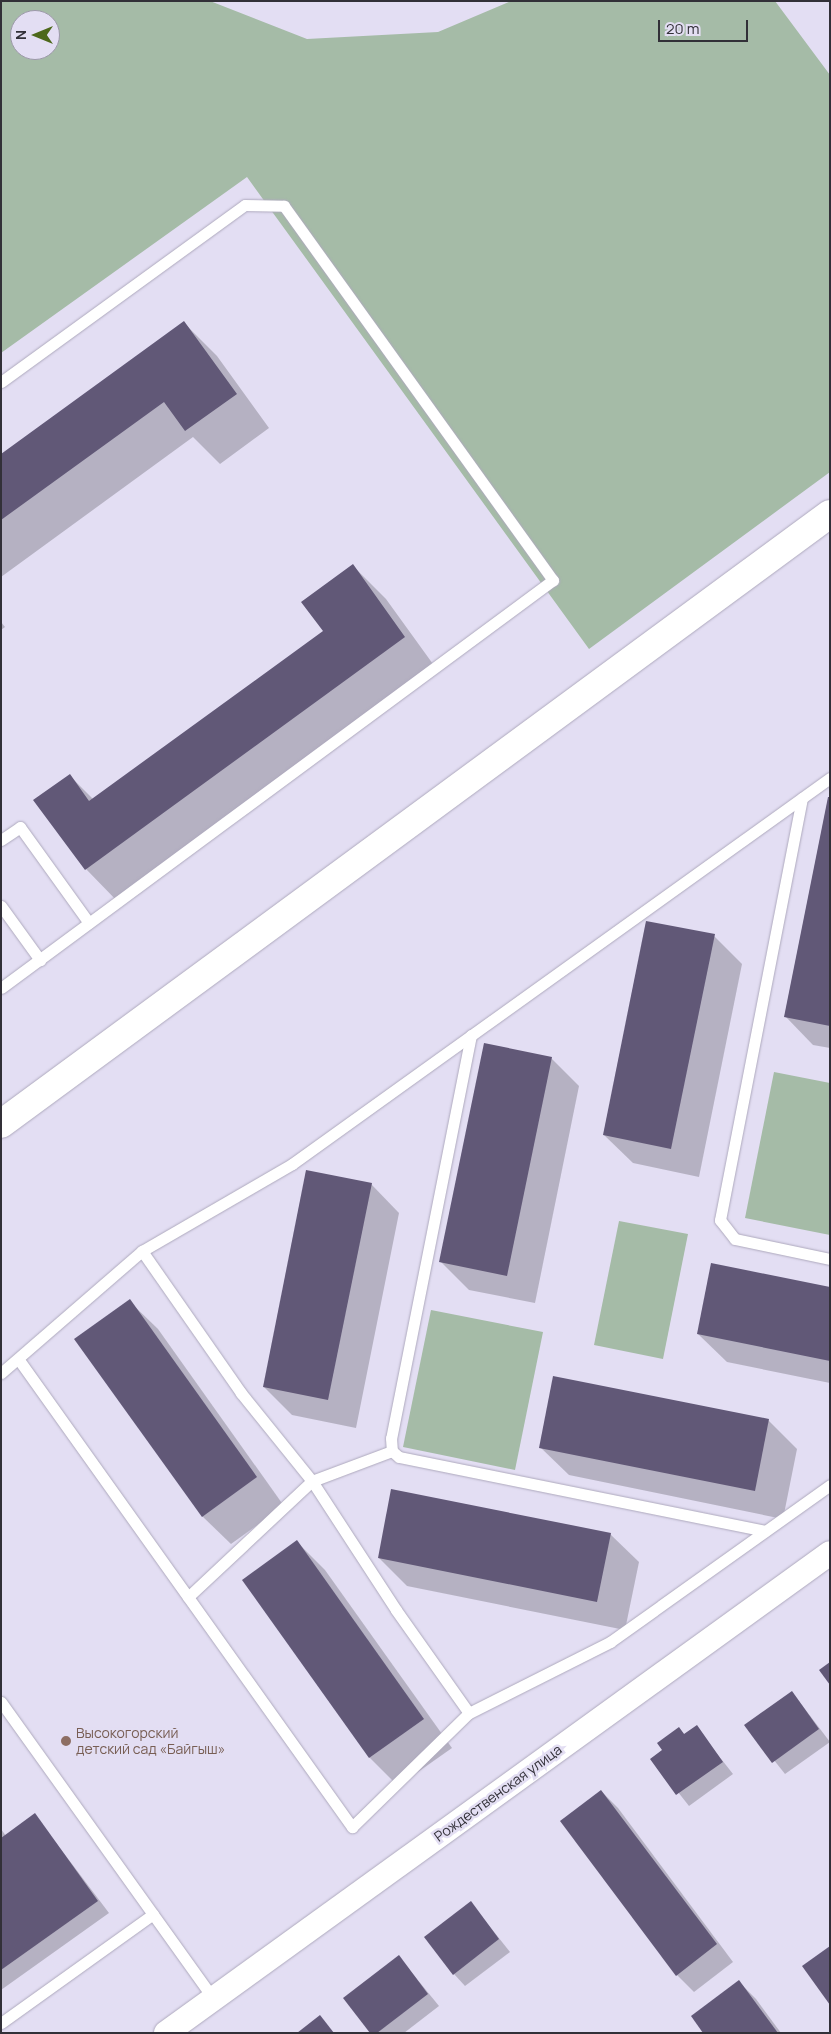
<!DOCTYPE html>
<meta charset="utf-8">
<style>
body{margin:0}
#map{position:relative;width:831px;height:2034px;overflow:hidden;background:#e3def3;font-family:Manrope,sans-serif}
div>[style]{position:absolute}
.green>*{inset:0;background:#a5bba7}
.shadow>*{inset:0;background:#0003}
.building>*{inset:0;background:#615877}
.roads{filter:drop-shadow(0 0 1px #aea9bd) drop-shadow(0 0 1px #aea9bd)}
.service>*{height:11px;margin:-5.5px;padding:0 5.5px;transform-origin:5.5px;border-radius:5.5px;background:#fff}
.minor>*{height:24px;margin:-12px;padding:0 12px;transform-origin:12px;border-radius:12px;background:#fff}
.tertiary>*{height:28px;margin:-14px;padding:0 14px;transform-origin:14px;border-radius:14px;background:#fff}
.dots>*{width:14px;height:14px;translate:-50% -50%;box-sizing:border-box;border:2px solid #e3def3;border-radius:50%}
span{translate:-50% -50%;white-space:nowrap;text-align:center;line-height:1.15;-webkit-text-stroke:5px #e3def3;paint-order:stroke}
.education-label{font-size:14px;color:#785e54}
.left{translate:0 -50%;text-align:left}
.street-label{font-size:14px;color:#323038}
.frame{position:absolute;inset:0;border:2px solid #323038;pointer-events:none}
.north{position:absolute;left:10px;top:10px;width:50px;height:50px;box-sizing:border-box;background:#e3def3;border:1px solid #9c98a8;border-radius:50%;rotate:270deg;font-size:14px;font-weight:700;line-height:20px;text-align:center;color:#323038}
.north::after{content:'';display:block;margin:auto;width:18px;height:22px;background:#4d681b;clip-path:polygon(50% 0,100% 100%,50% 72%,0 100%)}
.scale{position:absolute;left:658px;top:20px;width:90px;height:22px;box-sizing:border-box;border:2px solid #323038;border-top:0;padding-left:6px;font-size:15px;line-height:18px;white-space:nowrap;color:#323038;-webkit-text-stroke:4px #e3def3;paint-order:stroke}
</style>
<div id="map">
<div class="green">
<div style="clip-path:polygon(evenodd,1px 1px,210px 1px,307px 39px,438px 32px,511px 1px,775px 1px,830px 75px,830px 472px,589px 649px,247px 177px,1px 353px,1px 1px,20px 20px,50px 20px,50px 50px,20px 50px,20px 20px)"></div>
<div style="clip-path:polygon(774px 1072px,830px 1083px,830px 1235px,745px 1218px)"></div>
<div style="clip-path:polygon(619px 1221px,688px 1234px,663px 1359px,594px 1345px)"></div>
<div style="clip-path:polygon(431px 1310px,543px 1332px,515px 1470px,403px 1447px)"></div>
</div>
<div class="shadow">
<div style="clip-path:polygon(184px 323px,217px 356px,269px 428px,220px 464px,193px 437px,1px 577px,1px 456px)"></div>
<div style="clip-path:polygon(353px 566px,386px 599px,438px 671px,119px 903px,86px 869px,35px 800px,70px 776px,94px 800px,325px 632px)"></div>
<div style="clip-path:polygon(1px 622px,5px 627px,1px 630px)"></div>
<div style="clip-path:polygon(830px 799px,830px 1048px,813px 1045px,785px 1016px)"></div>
<div style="clip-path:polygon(714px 936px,742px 964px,699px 1177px,633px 1163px,604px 1135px)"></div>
<div style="clip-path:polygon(551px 1058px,579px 1086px,535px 1303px,469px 1290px,441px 1262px)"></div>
<div style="clip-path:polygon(371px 1184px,399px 1213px,356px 1428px,292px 1415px,264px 1387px)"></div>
<div style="clip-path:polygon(830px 1288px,830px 1383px,727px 1362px,698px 1334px)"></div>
<div style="clip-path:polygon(129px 1301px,158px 1329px,284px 1506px,231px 1544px,202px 1516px)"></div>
<div style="clip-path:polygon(768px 1420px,797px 1449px,783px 1519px,569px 1475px,540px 1447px)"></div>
<div style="clip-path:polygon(610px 1534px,639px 1562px,625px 1630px,407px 1586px,379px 1558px)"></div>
<div style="clip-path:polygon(297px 1542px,325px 1570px,452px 1748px,398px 1786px,370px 1758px,244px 1581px)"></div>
<div style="clip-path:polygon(792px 1692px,830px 1742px,785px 1774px,746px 1725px)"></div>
<div style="clip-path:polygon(696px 1727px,733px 1774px,689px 1806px,652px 1759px,664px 1751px,679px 1728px,685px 1735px)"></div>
<div style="clip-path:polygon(601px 1791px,618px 1808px,733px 1962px,694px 1992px,677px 1975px)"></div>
<div style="clip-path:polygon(35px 1815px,109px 1913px,1px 1990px,1px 1829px,6px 1836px)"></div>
<div style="clip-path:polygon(471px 1903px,510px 1952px,465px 1986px,454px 1974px)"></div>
<div style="clip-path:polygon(399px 1957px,439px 2006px,404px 2033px,372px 2033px)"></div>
<div style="clip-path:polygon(739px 1982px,756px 1999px,781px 2033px,704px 2033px)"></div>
</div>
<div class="building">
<div style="clip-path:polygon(184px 321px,237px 394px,185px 431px,164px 402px,1px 520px,1px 454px)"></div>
<div style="clip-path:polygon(353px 564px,405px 637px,85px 870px,33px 800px,70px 774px,89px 801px,323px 631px,301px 602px)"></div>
<div style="clip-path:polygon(828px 797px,830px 797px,830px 1026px,784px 1017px)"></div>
<div style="clip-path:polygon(646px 921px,715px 934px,671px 1149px,603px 1135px)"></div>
<div style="clip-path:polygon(484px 1043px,552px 1057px,507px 1276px,439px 1262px)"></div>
<div style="clip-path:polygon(306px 1170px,372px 1183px,328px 1400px,263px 1387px)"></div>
<div style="clip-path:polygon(711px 1263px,830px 1287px,830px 1361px,697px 1334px)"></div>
<div style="clip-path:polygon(130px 1299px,257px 1477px,202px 1517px,74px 1339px)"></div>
<div style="clip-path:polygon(553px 1376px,769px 1419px,755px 1491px,539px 1448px)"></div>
<div style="clip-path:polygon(391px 1489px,611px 1533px,597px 1602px,378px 1558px)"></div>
<div style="clip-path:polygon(297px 1540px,424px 1719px,369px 1758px,242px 1580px)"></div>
<div style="clip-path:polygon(830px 1662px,830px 1685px,819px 1670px)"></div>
<div style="clip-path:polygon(792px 1691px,819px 1729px,772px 1763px,744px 1725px)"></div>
<div style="clip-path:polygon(697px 1725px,723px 1762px,676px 1795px,650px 1759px,662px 1750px,657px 1743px,679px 1727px,684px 1734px)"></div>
<div style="clip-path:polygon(601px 1790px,717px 1944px,676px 1976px,560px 1821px)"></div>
<div style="clip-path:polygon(35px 1813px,98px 1901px,1px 1970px,1px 1838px)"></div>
<div style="clip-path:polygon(471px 1901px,499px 1939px,453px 1975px,424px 1937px)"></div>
<div style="clip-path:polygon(830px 1946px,830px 2005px,802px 1966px)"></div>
<div style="clip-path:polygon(399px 1955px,428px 1994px,377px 2033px,370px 2033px,343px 1998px)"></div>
<div style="clip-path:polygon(739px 1980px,778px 2033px,703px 2033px,691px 2016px)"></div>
<div style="clip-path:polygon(320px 2015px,334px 2033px,297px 2033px)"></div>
</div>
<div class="roads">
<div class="service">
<div style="left:1px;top:382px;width:301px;rotate:-36deg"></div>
<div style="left:245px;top:205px;width:39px;rotate:1deg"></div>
<div style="left:284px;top:206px;width:461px;rotate:54.3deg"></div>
<div style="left:553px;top:580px;width:686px;rotate:143.53deg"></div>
<div style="left:802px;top:798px;width:430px;rotate:101deg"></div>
<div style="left:720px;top:1220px;width:24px;rotate:52deg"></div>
<div style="left:735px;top:1239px;width:97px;rotate:11.9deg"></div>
<div style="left:1px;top:840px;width:23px;rotate:-34deg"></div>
<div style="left:20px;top:827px;width:118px;rotate:54.3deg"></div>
<div style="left:1px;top:906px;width:67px;rotate:54.2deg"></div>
<div style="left:471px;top:1035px;width:411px;rotate:101.2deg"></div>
<div style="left:391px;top:1438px;width:13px;rotate:86deg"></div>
<div style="left:392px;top:1451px;width:9px;rotate:41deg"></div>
<div style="left:399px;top:1457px;width:373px;rotate:11.4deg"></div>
<div style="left:142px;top:1251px;width:173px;rotate:55.1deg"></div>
<div style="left:241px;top:1393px;width:113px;rotate:51.1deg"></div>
<div style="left:312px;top:1481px;width:154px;rotate:56.9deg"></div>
<div style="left:396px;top:1610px;width:126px;rotate:54.7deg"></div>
<div style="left:19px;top:1360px;width:574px;rotate:54.51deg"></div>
<div style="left:352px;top:1827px;width:163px;rotate:-44.3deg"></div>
<div style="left:469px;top:1713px;width:158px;rotate:-26.7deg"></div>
<div style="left:610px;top:1642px;width:270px;rotate:-35.5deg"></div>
<div style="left:1px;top:1373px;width:186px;rotate:-40.9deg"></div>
<div style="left:142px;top:1251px;width:173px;rotate:-30.1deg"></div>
<div style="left:292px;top:1164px;width:662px;rotate:-35.66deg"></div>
<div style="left:188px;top:1597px;width:170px;rotate:-43.1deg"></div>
<div style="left:312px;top:1481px;width:85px;rotate:-20.6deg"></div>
<div style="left:1px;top:1702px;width:364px;rotate:54.4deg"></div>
<div style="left:1px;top:2023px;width:187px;rotate:-35.6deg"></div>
</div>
<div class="minor">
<div style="left:166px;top:2033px;width:819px;rotate:-35.86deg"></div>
</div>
<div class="tertiary">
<div style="left:1px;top:1124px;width:1029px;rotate:-36.35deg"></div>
</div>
</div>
<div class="dots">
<div style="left:66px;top:1741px;background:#8d6e63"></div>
</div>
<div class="education-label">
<span class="left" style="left:76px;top:1741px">Высокогорский<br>детский сад «Байгыш»</span>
</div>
<div class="street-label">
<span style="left:498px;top:1793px;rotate:-36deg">Рождественская улица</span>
</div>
<div class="frame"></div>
<div class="north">N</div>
<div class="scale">20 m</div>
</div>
